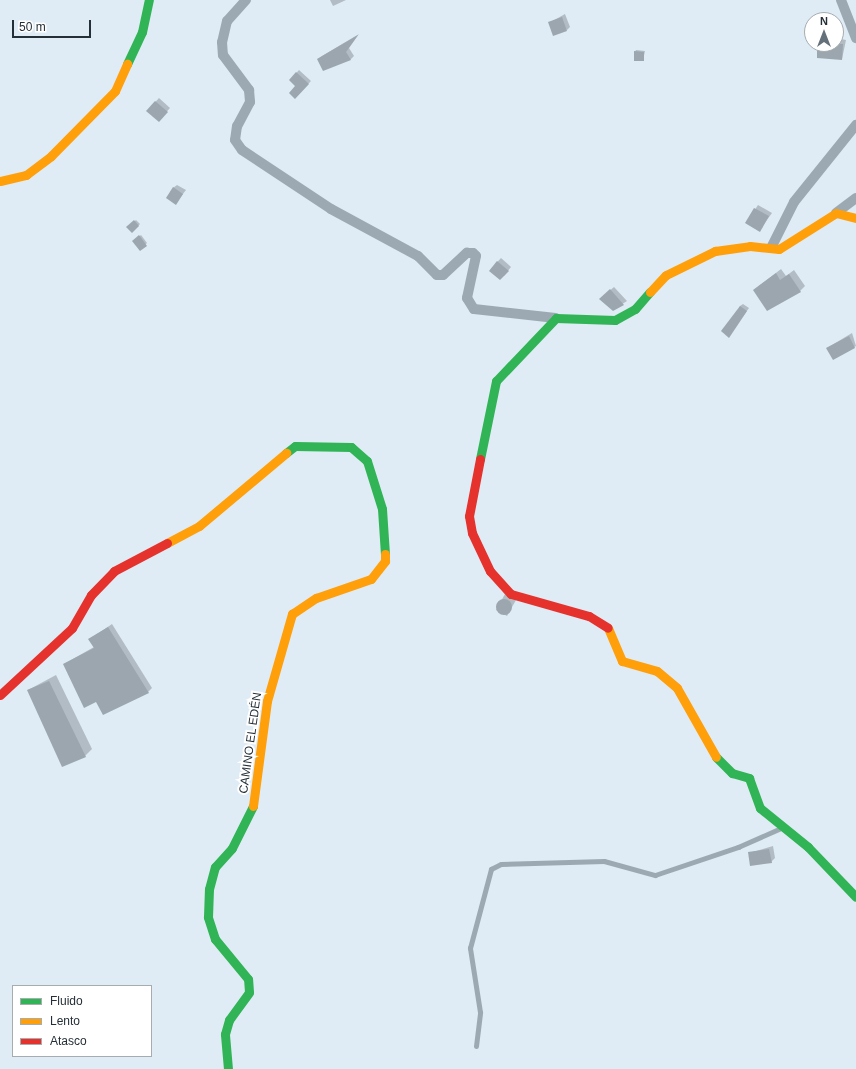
<!DOCTYPE html>
<meta charset="utf-8">
<style>
body{margin:0}
#map{position:relative;width:856px;height:1069px;overflow:hidden;background:#dfebf5;font-family:Helvetica,sans-serif}
div>[style]{position:absolute}
.shadow>*{inset:0;background:#0003}
.building>*{inset:0;background:#9ba6ae}
.round{border-radius:50%}
.lane>*{height:5px;margin:-2.5px;padding:0 2.5px;transform-origin:2.5px;border-radius:2.5px;background:#9da9b2}
.street>*{height:10px;margin:-5px;padding:0 5px;transform-origin:5px;border-radius:5px;background:#9da9b2}
.fast>*{height:9px;margin:-4.5px;padding:0 4.5px;transform-origin:4.5px;border-radius:4.5px;background:#30b455}
.slow>*{height:9px;margin:-4.5px;padding:0 4.5px;transform-origin:4.5px;border-radius:4.5px;background:#ff9f0a}
.jam>*{height:9px;margin:-4.5px;padding:0 4.5px;transform-origin:4.5px;border-radius:4.5px;background:#e5322d}
span{translate:-50% -50%;white-space:nowrap;text-align:center;line-height:1.15;-webkit-text-stroke:4px #fff;paint-order:stroke}
.street-label{font-size:12px;color:#242f37}
.legend{position:absolute;left:12px;top:985px;width:140px;height:72px;box-sizing:border-box;background:#fff;border:1px solid #a7acaf;margin:0;padding:5px 7px;list-style:none;font-size:12px;color:#242f37}
.legend li{display:flex;align-items:center;gap:8px;height:20px}
.legend b{width:20px;border:1px solid #a7acaf}
.north{position:absolute;left:804px;top:12px;width:40px;height:40px;box-sizing:border-box;background:#fff;border:1px solid #a7acaf;border-radius:50%;rotate:0deg;font-size:11px;font-weight:700;line-height:16px;text-align:center;color:#242f37}
.north::after{content:'';display:block;margin:auto;width:14px;height:18px;background:#65717a;clip-path:polygon(50% 0,100% 100%,50% 72%,0 100%)}
.scale{position:absolute;left:12px;top:20px;width:79px;height:18px;box-sizing:border-box;border:2px solid #242f37;border-top:0;padding-left:5px;font-size:12px;line-height:14px;white-space:nowrap;color:#242f37;-webkit-text-stroke:3px #fff;paint-order:stroke}
</style>
<div id="map">
<div class="shadow">
<div style="clip-path:polygon(330px 0,346px 0,333px 6px)"></div>
<div style="clip-path:polygon(565px 14px,570px 27px,567px 30px,549px 23px)"></div>
<div style="clip-path:polygon(359px 34px,349px 48px,354px 56px,351px 59px,323px 69px,318px 59px,322px 56px)"></div>
<div style="clip-path:polygon(836px 38px,846px 40px,842px 59px,818px 44px,836px 44px)"></div>
<div style="clip-path:polygon(636px 50px,645px 51px,643px 60px,635px 52px)"></div>
<div style="clip-path:polygon(299px 70px,311px 81px,295px 98px,297px 86px,290px 80px)"></div>
<div style="clip-path:polygon(159px 98px,170px 108px,159px 120px,148px 110px)"></div>
<div style="clip-path:polygon(177px 185px,186px 190px,176px 203px,173px 188px)"></div>
<div style="clip-path:polygon(758px 205px,772px 213px,759px 231px,746px 223px)"></div>
<div style="clip-path:polygon(136px 220px,140px 224px,132px 232px,128px 227px)"></div>
<div style="clip-path:polygon(141px 235px,147px 243px,140px 250px,135px 240px)"></div>
<div style="clip-path:polygon(501px 258px,511px 267px,504px 276px,490px 270px)"></div>
<div style="clip-path:polygon(781px 269px,786px 276px,794px 270px,805px 286px,800px 291px,754px 290px)"></div>
<div style="clip-path:polygon(614px 287px,627px 301px,613px 310px,600px 299px)"></div>
<div style="clip-path:polygon(743px 304px,749px 308px,729px 336px,740px 306px)"></div>
<div style="clip-path:polygon(852px 333px,856px 346px,833px 359px,827px 348px)"></div>
<div style="clip-path:polygon(505px 594px,516px 600px,507px 616px,496px 610px)"></div>
<div style="clip-path:polygon(112px 624px,152px 688px,148px 692px,96px 701px,64px 664px,94px 647px,90px 639px)"></div>
<div style="clip-path:polygon(56px 675px,92px 749px,85px 756px,28px 690px)"></div>
<div style="clip-path:polygon(773px 846px,775px 858px,771px 862px,749px 853px)"></div>
</div>
<div class="building">
<div style="clip-path:polygon(562px 17px,567px 31px,553px 36px,548px 22px)"></div>
<div style="clip-path:polygon(358px 35px,346px 52px,351px 60px,323px 71px,317px 59px)"></div>
<div style="clip-path:polygon(817px 44px,843px 44px,842px 60px,817px 58px)"></div>
<div style="clip-path:polygon(634px 51px,644px 52px,644px 61px,634px 61px)"></div>
<div style="clip-path:polygon(296px 72px,309px 84px,295px 99px,289px 93px,295px 86px,289px 80px)"></div>
<div style="clip-path:polygon(155px 101px,168px 112px,159px 122px,146px 111px)"></div>
<div style="clip-path:polygon(173px 187px,183px 194px,176px 205px,166px 198px)"></div>
<div style="clip-path:polygon(754px 208px,769px 216px,760px 232px,745px 223px)"></div>
<div style="clip-path:polygon(134px 220px,139px 226px,132px 233px,126px 227px)"></div>
<div style="clip-path:polygon(139px 235px,147px 246px,140px 251px,132px 241px)"></div>
<div style="clip-path:polygon(497px 261px,509px 271px,500px 280px,489px 271px)"></div>
<div style="clip-path:polygon(776px 273px,780px 280px,789px 274px,801px 292px,767px 311px,753px 290px)"></div>
<div style="clip-path:polygon(610px 289px,624px 305px,613px 311px,599px 299px)"></div>
<div style="clip-path:polygon(740px 306px,747px 311px,729px 338px,721px 331px)"></div>
<div style="clip-path:polygon(849px 336px,855px 348px,833px 360px,826px 348px)"></div>
<div class="round" style="left:496px;top:599px;width:16px;height:16px"></div>
<div style="clip-path:polygon(108px 627px,149px 693px,103px 715px,96px 702px,84px 708px,63px 664px,94px 648px,88px 639px)"></div>
<div style="clip-path:polygon(49px 681px,86px 757px,62px 767px,27px 690px)"></div>
<div style="clip-path:polygon(769px 849px,772px 863px,750px 866px,748px 852px)"></div>
</div>
<div class="lane">
<div style="left:476px;top:1046px;width:34px;rotate:-83deg"></div>
<div style="left:480px;top:1012px;width:65px;rotate:-98.9deg"></div>
<div style="left:470px;top:948px;width:82px;rotate:-75.1deg"></div>
<div style="left:491px;top:869px;width:11px;rotate:-27deg"></div>
<div style="left:501px;top:864px;width:103px;rotate:-1.7deg"></div>
<div style="left:604px;top:861px;width:53px;rotate:15.4deg"></div>
<div style="left:655px;top:875px;width:88px;rotate:-18.6deg"></div>
<div style="left:738px;top:847px;width:47px;rotate:-23.8deg"></div>
</div>
<div class="street">
<div style="left:246px;top:0;width:28px;rotate:132deg"></div>
<div style="left:227px;top:21px;width:22px;rotate:103deg"></div>
<div style="left:222px;top:42px;width:13px;rotate:86deg"></div>
<div style="left:223px;top:55px;width:44px;rotate:53.4deg"></div>
<div style="left:249px;top:90px;width:12px;rotate:85deg"></div>
<div style="left:250px;top:102px;width:27px;rotate:118deg"></div>
<div style="left:237px;top:126px;width:14px;rotate:98deg"></div>
<div style="left:235px;top:140px;width:12px;rotate:55deg"></div>
<div style="left:242px;top:150px;width:107px;rotate:33.5deg"></div>
<div style="left:331px;top:209px;width:99px;rotate:28.4deg"></div>
<div style="left:418px;top:256px;width:27px;rotate:45deg"></div>
<div style="left:437px;top:275px;width:6px"></div>
<div style="left:443px;top:275px;width:33px;rotate:-43deg"></div>
<div style="left:467px;top:253px;width:6px"></div>
<div style="left:473px;top:253px;width:4px;rotate:45deg"></div>
<div style="left:476px;top:256px;width:43px;rotate:102.1deg"></div>
<div style="left:467px;top:298px;width:13px;rotate:58deg"></div>
<div style="left:474px;top:309px;width:82px;rotate:6.3deg"></div>
<div style="left:841px;top:0;width:41px;rotate:68.5deg"></div>
<div style="left:836px;top:213px;width:25px;rotate:-37deg"></div>
<div style="left:771px;top:248px;width:51px;rotate:-63.4deg"></div>
<div style="left:794px;top:202px;width:99px;rotate:-51.2deg"></div>
</div>
<div class="fast">
<div style="left:127px;top:64px;width:35px;rotate:-65deg"></div>
<div style="left:142px;top:32px;width:33px;rotate:-78deg"></div>
<div style="left:286px;top:453px;width:11px;rotate:-38deg"></div>
<div style="left:295px;top:446px;width:56px;rotate:1deg"></div>
<div style="left:351px;top:447px;width:21px;rotate:41deg"></div>
<div style="left:367px;top:461px;width:50px;rotate:72.6deg"></div>
<div style="left:382px;top:509px;width:45px;rotate:86.2deg"></div>
<div style="left:480px;top:459px;width:80px;rotate:-78.4deg"></div>
<div style="left:496px;top:381px;width:87px;rotate:-46.4deg"></div>
<div style="left:556px;top:318px;width:59px;rotate:1.9deg"></div>
<div style="left:615px;top:320px;width:23px;rotate:-29deg"></div>
<div style="left:635px;top:309px;width:23px;rotate:-49deg"></div>
<div style="left:716px;top:757px;width:23px;rotate:45deg"></div>
<div style="left:732px;top:773px;width:18px;rotate:16deg"></div>
<div style="left:749px;top:778px;width:32px;rotate:70deg"></div>
<div style="left:760px;top:808px;width:62px;rotate:39.1deg"></div>
<div style="left:808px;top:847px;width:69px;rotate:46.2deg"></div>
<div style="left:228px;top:1069px;width:35px;rotate:-95deg"></div>
<div style="left:225px;top:1034px;width:15px;rotate:-74deg"></div>
<div style="left:229px;top:1020px;width:34px;rotate:-54deg"></div>
<div style="left:249px;top:992px;width:13px;rotate:-94deg"></div>
<div style="left:248px;top:979px;width:52px;rotate:-129.5deg"></div>
<div style="left:215px;top:939px;width:23px;rotate:-108deg"></div>
<div style="left:208px;top:917px;width:28px;rotate:-88deg"></div>
<div style="left:209px;top:889px;width:23px;rotate:-75deg"></div>
<div style="left:215px;top:867px;width:25px;rotate:-48deg"></div>
<div style="left:232px;top:848px;width:47px;rotate:-63.4deg"></div>
</div>
<div class="slow">
<div style="left:0;top:181px;width:27px;rotate:-13deg"></div>
<div style="left:26px;top:175px;width:31px;rotate:-37deg"></div>
<div style="left:51px;top:156px;width:91px;rotate:-45.4deg"></div>
<div style="left:115px;top:91px;width:30px;rotate:-66deg"></div>
<div style="left:650px;top:292px;width:23px;rotate:-47deg"></div>
<div style="left:666px;top:275px;width:55px;rotate:-26.1deg"></div>
<div style="left:715px;top:251px;width:35px;rotate:-8deg"></div>
<div style="left:750px;top:246px;width:29px;rotate:6deg"></div>
<div style="left:779px;top:249px;width:67px;rotate:-32.3deg"></div>
<div style="left:836px;top:213px;width:21px;rotate:14deg"></div>
<div style="left:167px;top:543px;width:36px;rotate:-28deg"></div>
<div style="left:199px;top:526px;width:114px;rotate:-40deg"></div>
<div style="left:608px;top:628px;width:36px;rotate:67deg"></div>
<div style="left:622px;top:661px;width:36px;rotate:16deg"></div>
<div style="left:657px;top:671px;width:26px;rotate:40deg"></div>
<div style="left:677px;top:688px;width:79px;rotate:60.5deg"></div>
<div style="left:253px;top:806px;width:106px;rotate:-82.4deg"></div>
<div style="left:267px;top:701px;width:91px;rotate:-74deg"></div>
<div style="left:292px;top:614px;width:29px;rotate:-34deg"></div>
<div style="left:316px;top:598px;width:58px;rotate:-19.1deg"></div>
<div style="left:371px;top:579px;width:23px;rotate:-52deg"></div>
<div style="left:385px;top:561px;width:7px;rotate:-90deg"></div>
</div>
<div class="jam">
<div style="left:480px;top:459px;width:58px;rotate:100.9deg"></div>
<div style="left:469px;top:516px;width:17px;rotate:80deg"></div>
<div style="left:472px;top:533px;width:42px;rotate:64.7deg"></div>
<div style="left:490px;top:571px;width:31px;rotate:48deg"></div>
<div style="left:511px;top:594px;width:81px;rotate:15.8deg"></div>
<div style="left:589px;top:616px;width:22px;rotate:32deg"></div>
<div style="left:0;top:695px;width:98px;rotate:-42.9deg"></div>
<div style="left:72px;top:628px;width:38px;rotate:-60deg"></div>
<div style="left:91px;top:595px;width:33px;rotate:-46deg"></div>
<div style="left:114px;top:571px;width:60px;rotate:-27.8deg"></div>
</div>
<div class="street-label">
<span style="left:251px;top:743px;rotate:-82deg">CAMINO EL EDÉN</span>
</div>
<ul class="legend">
<li><b style="height:5px;background:#30b455"></b>Fluido</li>
<li><b style="height:5px;background:#ff9f0a"></b>Lento</li>
<li><b style="height:5px;background:#e5322d"></b>Atasco</li>
</ul>
<div class="north">N</div>
<div class="scale">50 m</div>
</div>
